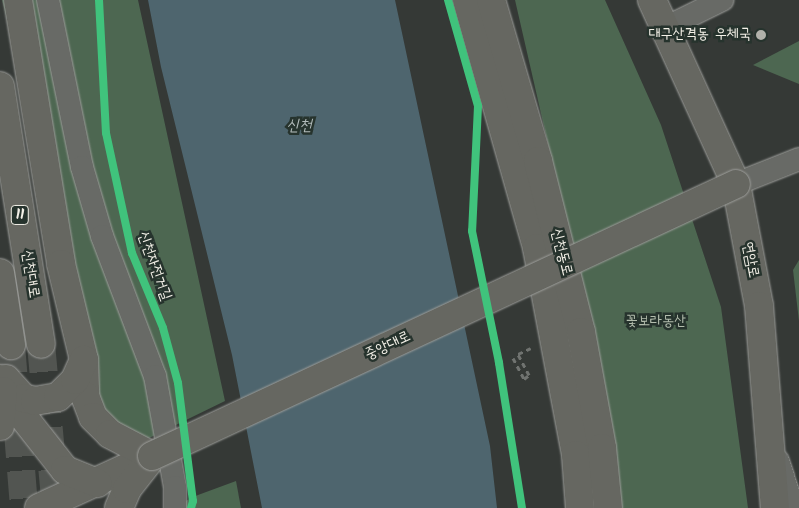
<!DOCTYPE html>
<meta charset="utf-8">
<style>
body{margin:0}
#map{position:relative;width:799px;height:508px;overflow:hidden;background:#353936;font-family:Kalam,"Poor Story",sans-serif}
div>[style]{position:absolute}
.green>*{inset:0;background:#4d6751}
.water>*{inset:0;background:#4e656e}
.highway-tunnel>*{height:28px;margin-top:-14px;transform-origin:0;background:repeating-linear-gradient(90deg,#525551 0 28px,transparent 0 42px)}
.path>*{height:3px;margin-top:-1.5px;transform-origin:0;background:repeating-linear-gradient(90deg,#707370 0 5px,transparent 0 9px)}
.roads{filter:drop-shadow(0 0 1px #9c9d9a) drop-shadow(0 0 1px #9c9d9a)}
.minor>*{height:22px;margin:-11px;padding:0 11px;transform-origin:11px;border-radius:11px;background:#686a66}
.major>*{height:28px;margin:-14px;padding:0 14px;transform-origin:14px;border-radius:14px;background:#666761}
.highway>*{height:28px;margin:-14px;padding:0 14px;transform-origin:14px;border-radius:14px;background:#666761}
.bridges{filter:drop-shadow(0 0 1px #9c9d9a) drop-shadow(0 0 1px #9c9d9a)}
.major-bridge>*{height:28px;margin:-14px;padding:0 14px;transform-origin:14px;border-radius:14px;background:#666761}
.cycleway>*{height:8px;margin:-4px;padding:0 4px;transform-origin:4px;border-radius:4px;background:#40c37c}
.dots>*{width:14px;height:14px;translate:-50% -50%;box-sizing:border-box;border:2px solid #26332d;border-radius:50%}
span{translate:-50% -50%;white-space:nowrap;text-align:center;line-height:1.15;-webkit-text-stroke:5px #26332d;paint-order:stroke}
.shield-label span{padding:1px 4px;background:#26332d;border:1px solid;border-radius:4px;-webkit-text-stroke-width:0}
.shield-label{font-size:14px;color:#f4f1e8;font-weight:700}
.poi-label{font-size:15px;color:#f4f1e8}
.right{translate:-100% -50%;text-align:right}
.street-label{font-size:15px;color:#f4f1e8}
.park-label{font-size:15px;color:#b3bdad}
.water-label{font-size:16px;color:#b2bbba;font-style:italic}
</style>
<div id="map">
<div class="green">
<div style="clip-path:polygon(2px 0,138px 0,225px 401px,145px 440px,102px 426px,43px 160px)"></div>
<div style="clip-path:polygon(515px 0,605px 0,661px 125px,721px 307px,748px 508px,615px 508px,590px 327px)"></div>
<div style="clip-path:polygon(799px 41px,799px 84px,753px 65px)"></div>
<div style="clip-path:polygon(799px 260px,799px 321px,793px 270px)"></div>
<div style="clip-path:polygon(236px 481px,241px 508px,171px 508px,198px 495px)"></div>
</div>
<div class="water">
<div style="clip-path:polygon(148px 0,395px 0,490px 446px,497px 508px,262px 508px,232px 355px,161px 67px)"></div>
</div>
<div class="highway-tunnel">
<div style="left:41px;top:344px;width:165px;rotate:84.8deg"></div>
<div style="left:11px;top:345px;width:164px;rotate:85.4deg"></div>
</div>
<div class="path">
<div style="left:513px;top:358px;width:24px;rotate:62deg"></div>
<div style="left:524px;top:379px;width:6px;rotate:-39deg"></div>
<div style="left:529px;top:375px;width:24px;rotate:-118deg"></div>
<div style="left:518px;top:354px;width:14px;rotate:-25deg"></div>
</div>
<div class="roads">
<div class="minor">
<div style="left:48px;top:0;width:170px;rotate:78.5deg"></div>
<div style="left:82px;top:167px;width:72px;rotate:73.8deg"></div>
<div style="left:102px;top:236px;width:150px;rotate:69.3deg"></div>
<div style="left:155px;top:376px;width:113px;rotate:79.8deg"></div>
<div style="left:175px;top:487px;width:21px;rotate:90deg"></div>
<div style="left:665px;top:28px;width:64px;rotate:-26.2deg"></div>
<div style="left:736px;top:184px;width:68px;rotate:-21.6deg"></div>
<div style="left:778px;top:461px;width:49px;rotate:72.3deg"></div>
</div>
<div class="major">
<div style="left:467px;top:0;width:258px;rotate:74.2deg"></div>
<div style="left:537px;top:248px;width:211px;rotate:79.3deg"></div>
<div style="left:576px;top:455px;width:53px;rotate:85.7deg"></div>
<div style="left:491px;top:0;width:168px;rotate:73.7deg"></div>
<div style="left:538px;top:161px;width:176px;rotate:75.9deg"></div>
<div style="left:581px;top:332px;width:118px;rotate:79.7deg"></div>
<div style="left:602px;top:448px;width:60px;rotate:84.3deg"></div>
<div style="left:652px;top:0;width:202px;rotate:65.5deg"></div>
<div style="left:736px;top:184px;width:124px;rotate:79.3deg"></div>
<div style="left:759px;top:306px;width:203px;rotate:85.5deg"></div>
<div style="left:39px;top:508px;width:124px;rotate:-24.7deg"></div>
<div style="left:119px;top:508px;width:21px;rotate:-67deg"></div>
<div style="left:127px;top:489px;width:36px;rotate:-52deg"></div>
</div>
<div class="highway">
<div style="left:18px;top:0;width:267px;rotate:80.7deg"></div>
<div style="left:61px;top:264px;width:99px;rotate:76.5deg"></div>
<div style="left:84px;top:360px;width:36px;rotate:88deg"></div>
<div style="left:85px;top:396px;width:22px;rotate:69deg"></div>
<div style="left:93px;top:417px;width:24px;rotate:45deg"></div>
<div style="left:110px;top:434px;width:47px;rotate:27.6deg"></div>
<div style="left:0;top:86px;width:261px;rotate:81deg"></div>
<div style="left:0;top:273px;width:73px;rotate:81.3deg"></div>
<div style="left:0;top:379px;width:12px;rotate:76deg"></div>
<div style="left:3px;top:391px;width:100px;rotate:51.9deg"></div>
<div style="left:65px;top:470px;width:35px;rotate:22deg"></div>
<div style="left:6px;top:379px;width:25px;rotate:48deg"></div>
<div style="left:23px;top:398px;width:12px;rotate:14deg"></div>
<div style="left:35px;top:401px;width:23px;rotate:-10deg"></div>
<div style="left:58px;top:397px;width:24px;rotate:-45deg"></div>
<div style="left:75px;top:380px;width:22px;rotate:-66deg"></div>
<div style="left:0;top:426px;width:35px;rotate:-85deg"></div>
</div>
</div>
<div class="bridges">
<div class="major-bridge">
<div style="left:152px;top:456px;width:644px;rotate:-24.97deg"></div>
</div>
</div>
<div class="cycleway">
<div style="left:99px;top:0;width:133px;rotate:87deg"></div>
<div style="left:106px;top:133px;width:123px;rotate:77.8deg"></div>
<div style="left:132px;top:253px;width:81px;rotate:67.5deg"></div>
<div style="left:163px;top:328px;width:57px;rotate:74.7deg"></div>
<div style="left:178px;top:383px;width:119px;rotate:82.8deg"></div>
<div style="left:193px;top:501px;width:7px;rotate:106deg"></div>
<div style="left:448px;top:0;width:110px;rotate:74.2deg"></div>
<div style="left:478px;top:106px;width:125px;rotate:92.7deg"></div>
<div style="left:472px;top:231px;width:135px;rotate:78.4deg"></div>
<div style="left:499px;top:363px;width:147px;rotate:81deg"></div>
</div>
<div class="dots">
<div style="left:761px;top:35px;background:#b1b1aa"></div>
</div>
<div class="shield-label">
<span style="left:20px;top:215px">11</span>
</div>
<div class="poi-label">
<span class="right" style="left:751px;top:35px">대구산격동 우체국</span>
</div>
<div class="street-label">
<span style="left:561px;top:252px;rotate:76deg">신천동로</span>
<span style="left:750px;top:260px;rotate:79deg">연암로</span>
<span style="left:154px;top:266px;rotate:70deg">신천자전거길</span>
<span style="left:30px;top:274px;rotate:81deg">신천대로</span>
<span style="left:388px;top:346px;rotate:-25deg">중앙대로</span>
</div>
<div class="park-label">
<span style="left:656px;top:322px">꽃보라동산</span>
</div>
<div class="water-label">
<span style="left:299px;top:126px">신천</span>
</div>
</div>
